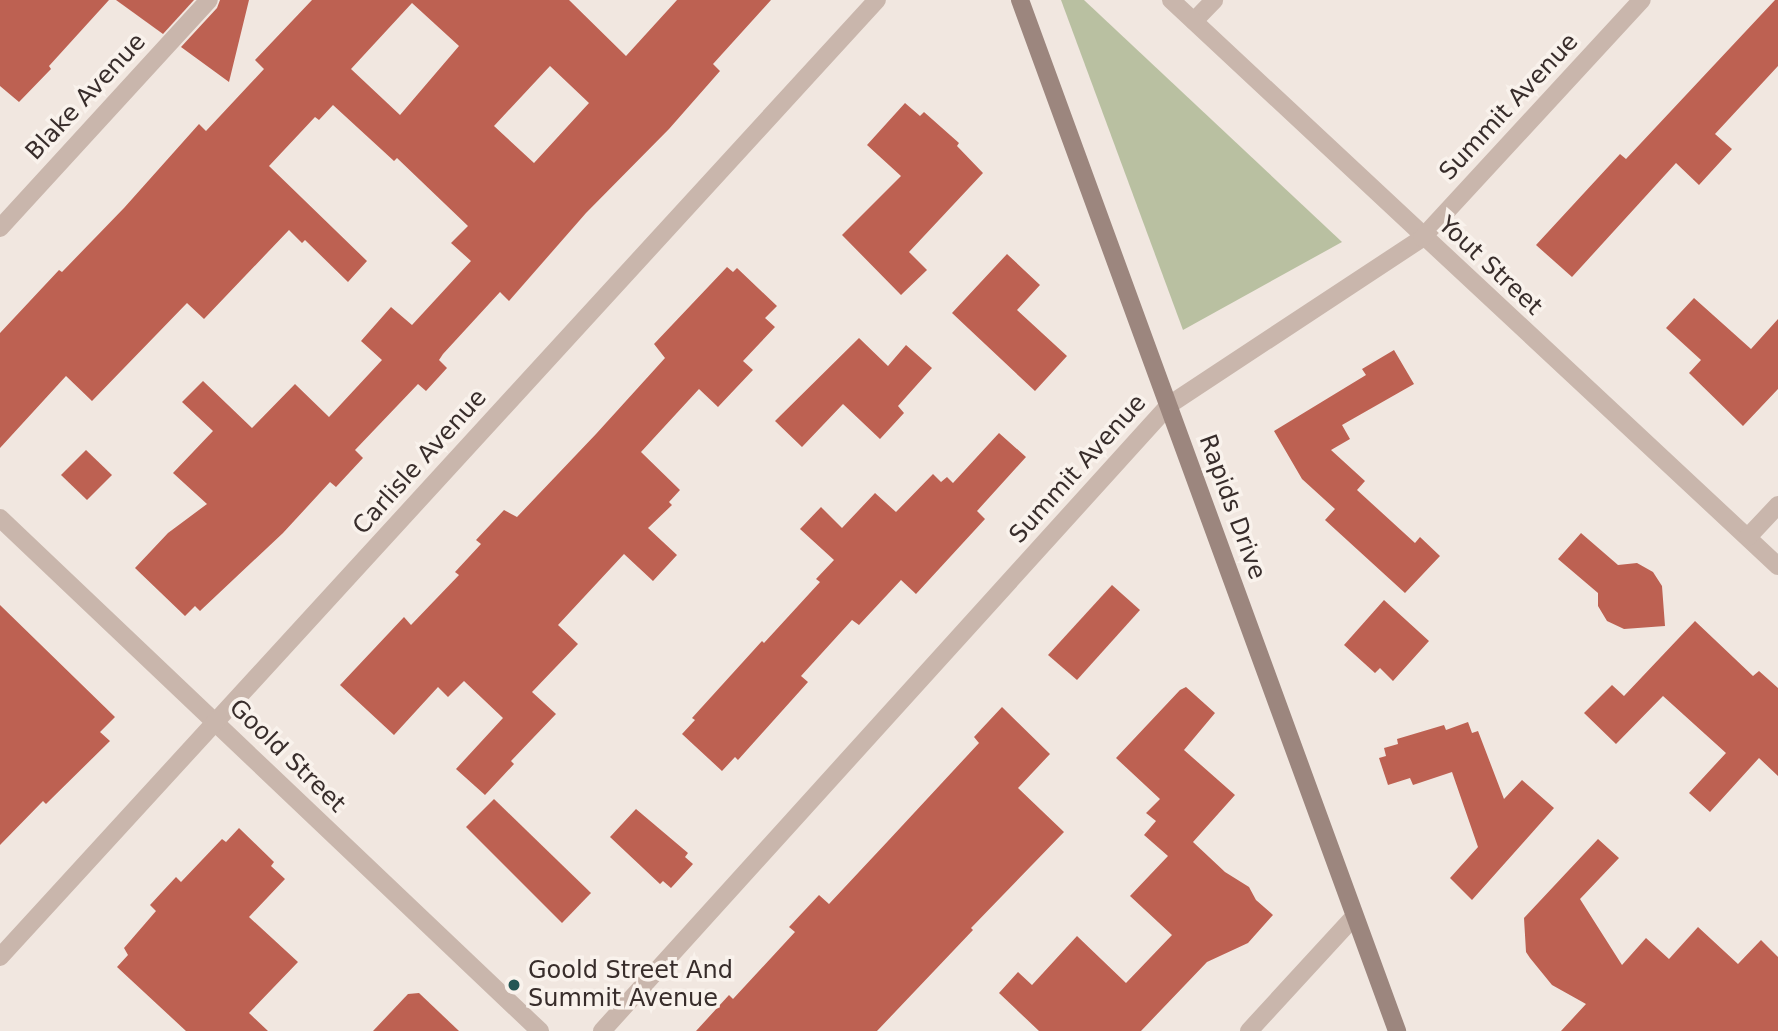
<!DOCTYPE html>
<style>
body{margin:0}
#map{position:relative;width:1778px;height:1031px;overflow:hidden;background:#f1e7e0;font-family:"DejaVu Sans",sans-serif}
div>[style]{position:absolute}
.green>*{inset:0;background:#b9c0a1}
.building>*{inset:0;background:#bd6152}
.lane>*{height:18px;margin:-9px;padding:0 9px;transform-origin:9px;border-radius:9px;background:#c9b6ac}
.street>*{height:18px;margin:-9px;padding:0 9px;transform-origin:9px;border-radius:9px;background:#c9b6ac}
.secondary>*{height:18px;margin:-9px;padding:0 9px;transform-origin:9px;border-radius:9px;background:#9c867e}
.dots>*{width:19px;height:19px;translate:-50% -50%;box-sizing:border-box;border:4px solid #f9f2ec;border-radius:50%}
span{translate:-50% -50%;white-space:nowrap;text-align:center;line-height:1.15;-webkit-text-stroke:7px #f9f2ec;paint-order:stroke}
.street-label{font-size:24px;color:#382d2b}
.poi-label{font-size:24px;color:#382d2b}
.left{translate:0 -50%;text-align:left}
</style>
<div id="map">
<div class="green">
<div style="clip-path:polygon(1061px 0,1084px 0,1342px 242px,1183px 330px)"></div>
</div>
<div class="building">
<div style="clip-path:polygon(0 0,109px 0,49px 66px,51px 69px,19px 102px,0 86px)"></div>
<div style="clip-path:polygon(116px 0,194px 0,163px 34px)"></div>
<div style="clip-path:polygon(220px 0,249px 0,229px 82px,181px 47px,217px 8px)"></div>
<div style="clip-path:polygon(evenodd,312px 0,569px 0,626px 56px,677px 0,771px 0,713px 64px,720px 71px,669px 129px,586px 213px,509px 301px,500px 292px,443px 354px,439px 360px,447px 368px,426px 391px,418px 384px,355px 450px,363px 458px,336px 487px,330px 482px,283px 533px,200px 611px,195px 606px,185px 616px,135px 568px,168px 533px,207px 504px,173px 473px,213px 431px,182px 402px,203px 381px,252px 428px,295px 384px,329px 417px,382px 360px,361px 341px,391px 307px,412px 325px,471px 261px,451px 243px,468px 226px,397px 158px,394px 161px,333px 105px,319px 120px,315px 117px,269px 166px,367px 261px,348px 282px,305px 240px,302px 243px,289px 230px,204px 319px,187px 303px,92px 401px,66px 376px,0 448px,0 333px,59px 270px,62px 272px,124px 208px,199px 124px,206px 131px,264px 69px,255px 60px,312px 0,412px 3px,459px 46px,400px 115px,351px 69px,412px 3px,312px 0,550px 66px,589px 103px,534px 163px,494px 126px,550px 66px)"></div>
<div style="clip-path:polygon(1775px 0,1778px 0,1778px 66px,1715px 134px,1732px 149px,1699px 185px,1676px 163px,1572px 277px,1536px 245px,1620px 154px,1626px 159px)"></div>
<div style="clip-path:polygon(905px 103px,920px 116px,924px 112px,959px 143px,957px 146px,983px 173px,909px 252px,927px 270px,901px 295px,842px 235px,901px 176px,867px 145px)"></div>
<div style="clip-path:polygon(1007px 254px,1040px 285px,1017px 310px,1067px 356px,1035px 391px,952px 313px)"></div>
<div style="clip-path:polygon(727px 267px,733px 272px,737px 268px,777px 306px,765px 318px,775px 327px,743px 361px,753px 370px,718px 407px,699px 389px,641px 452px,680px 490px,669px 502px,672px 505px,648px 528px,677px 555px,653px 581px,624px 554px,558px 625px,578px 644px,532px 692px,556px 714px,511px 761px,514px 764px,485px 795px,456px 769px,503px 718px,464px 681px,448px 697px,438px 687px,394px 735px,340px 685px,404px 617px,411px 625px,459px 575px,455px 572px,481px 544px,476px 540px,504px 510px,517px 517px,596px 434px,665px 358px,654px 344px)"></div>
<div style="clip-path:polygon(1694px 298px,1751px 349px,1778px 319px,1778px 389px,1743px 426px,1689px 373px,1701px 360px,1666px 328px)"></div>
<div style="clip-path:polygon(859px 338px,888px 366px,906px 345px,932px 368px,898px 406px,904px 413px,880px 439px,843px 404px,802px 447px,775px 421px)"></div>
<div style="clip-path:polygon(1394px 350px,1414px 384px,1342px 425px,1350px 439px,1331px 450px,1365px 481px,1357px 490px,1415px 543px,1420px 537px,1440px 556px,1405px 593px,1325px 520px,1335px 509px,1302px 479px,1274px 431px,1366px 375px,1362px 369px)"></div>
<div style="clip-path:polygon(999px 433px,1026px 457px,977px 511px,985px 519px,916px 594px,901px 580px,859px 625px,852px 620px,801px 676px,808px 682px,738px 760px,735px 757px,722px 771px,682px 734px,695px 720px,692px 718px,762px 641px,764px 643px,820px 582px,816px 579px,834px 560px,800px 529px,821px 507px,842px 528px,875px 493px,896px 512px,933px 474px,941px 482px,947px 477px,953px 483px)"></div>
<div style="clip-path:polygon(86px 450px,112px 475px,87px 500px,61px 475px)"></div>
<div style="clip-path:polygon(1581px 533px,1618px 565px,1637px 563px,1653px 572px,1662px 586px,1665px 626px,1624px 629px,1607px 621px,1598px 606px,1598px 593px,1558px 559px)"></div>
<div style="clip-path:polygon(1112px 585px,1140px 610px,1077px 680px,1048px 655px)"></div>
<div style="clip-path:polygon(1384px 600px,1429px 641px,1393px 681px,1380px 668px,1375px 673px,1344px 645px)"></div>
<div style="clip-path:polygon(0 605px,115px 717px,100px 732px,110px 741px,46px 804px,43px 801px,0 845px)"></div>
<div style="clip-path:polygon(1695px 621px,1753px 676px,1759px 671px,1778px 688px,1778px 776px,1759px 758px,1710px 812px,1689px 793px,1726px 753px,1663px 696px,1616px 744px,1584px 713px,1612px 685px,1624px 696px)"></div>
<div style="clip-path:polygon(1186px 687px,1215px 713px,1184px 750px,1235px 795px,1193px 842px,1225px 872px,1249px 887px,1256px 900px,1273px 915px,1248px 943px,1207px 962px,1141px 1031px,1039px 1031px,999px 993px,1018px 972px,1032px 985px,1077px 936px,1126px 983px,1172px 935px,1130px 896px,1168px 856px,1144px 835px,1156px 821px,1146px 813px,1160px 799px,1116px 758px,1180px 690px)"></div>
<div style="clip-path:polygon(1002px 707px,1050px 754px,1018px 788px,1064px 832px,971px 928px,973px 930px,877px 1031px,696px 1031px,729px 995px,733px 999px,795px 932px,789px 927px,819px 895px,829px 904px,888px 841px,979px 743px,974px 737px)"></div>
<div style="clip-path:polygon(1468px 722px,1472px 733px,1478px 731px,1504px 799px,1522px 780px,1554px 808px,1472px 900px,1450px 878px,1478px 847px,1452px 772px,1413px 785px,1410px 778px,1388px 785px,1379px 758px,1386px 756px,1384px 748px,1398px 744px,1397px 739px,1444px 725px,1446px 730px)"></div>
<div style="clip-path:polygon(494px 799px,591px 893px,562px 923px,466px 827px)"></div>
<div style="clip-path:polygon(636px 809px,688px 853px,685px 857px,693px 864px,671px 888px,663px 881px,660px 884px,610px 837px)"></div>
<div style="clip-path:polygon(239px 828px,274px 862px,271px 866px,285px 879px,249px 917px,298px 962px,249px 1013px,268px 1031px,186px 1031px,117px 967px,128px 955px,124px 948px,156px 911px,150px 905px,176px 877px,181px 882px,222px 839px,226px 842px)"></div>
<div style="clip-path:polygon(1598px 839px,1619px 858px,1580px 899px,1622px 965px,1646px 938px,1669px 959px,1698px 927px,1738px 964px,1761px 940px,1778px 957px,1778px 1031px,1561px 1031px,1586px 1004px,1552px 985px,1530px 958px,1526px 952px,1524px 918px)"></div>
<div style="clip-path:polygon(419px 993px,459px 1031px,373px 1031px,408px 994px)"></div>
</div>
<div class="lane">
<div style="left:1194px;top:21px;width:29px;rotate:-46deg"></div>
</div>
<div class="street">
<div style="left:1171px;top:0;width:830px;rotate:43deg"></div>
<div style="left:0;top:228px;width:309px;rotate:-47.5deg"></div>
<div style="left:0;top:518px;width:745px;rotate:43.53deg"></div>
<div style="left:1748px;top:537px;width:44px;rotate:-46.8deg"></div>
<div style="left:0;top:957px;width:1298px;rotate:-47.5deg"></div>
<div style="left:602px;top:1031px;width:845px;rotate:-47.83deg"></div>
<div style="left:1169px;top:405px;width:303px;rotate:-33.4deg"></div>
<div style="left:1422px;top:238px;width:324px;rotate:-47.3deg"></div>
<div style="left:1249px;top:1031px;width:155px;rotate:-47.4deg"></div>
</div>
<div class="secondary">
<div style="left:1020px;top:0;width:1098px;rotate:69.91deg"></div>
</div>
<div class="dots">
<div style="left:514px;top:985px;background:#235654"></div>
</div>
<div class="street-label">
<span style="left:86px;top:97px;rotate:-47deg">Blake Avenue</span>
<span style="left:1509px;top:107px;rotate:-47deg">Summit Avenue</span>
<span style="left:1490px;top:266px;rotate:43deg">Yout Street</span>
<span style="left:420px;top:462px;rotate:-48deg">Carlisle Avenue</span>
<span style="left:1078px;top:469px;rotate:-48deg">Summit Avenue</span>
<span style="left:1232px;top:507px;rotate:70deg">Rapids Drive</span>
<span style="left:287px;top:756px;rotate:44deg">Goold Street</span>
</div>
<div class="poi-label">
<span class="left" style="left:528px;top:985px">Goold Street And<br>Summit Avenue</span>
</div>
</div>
